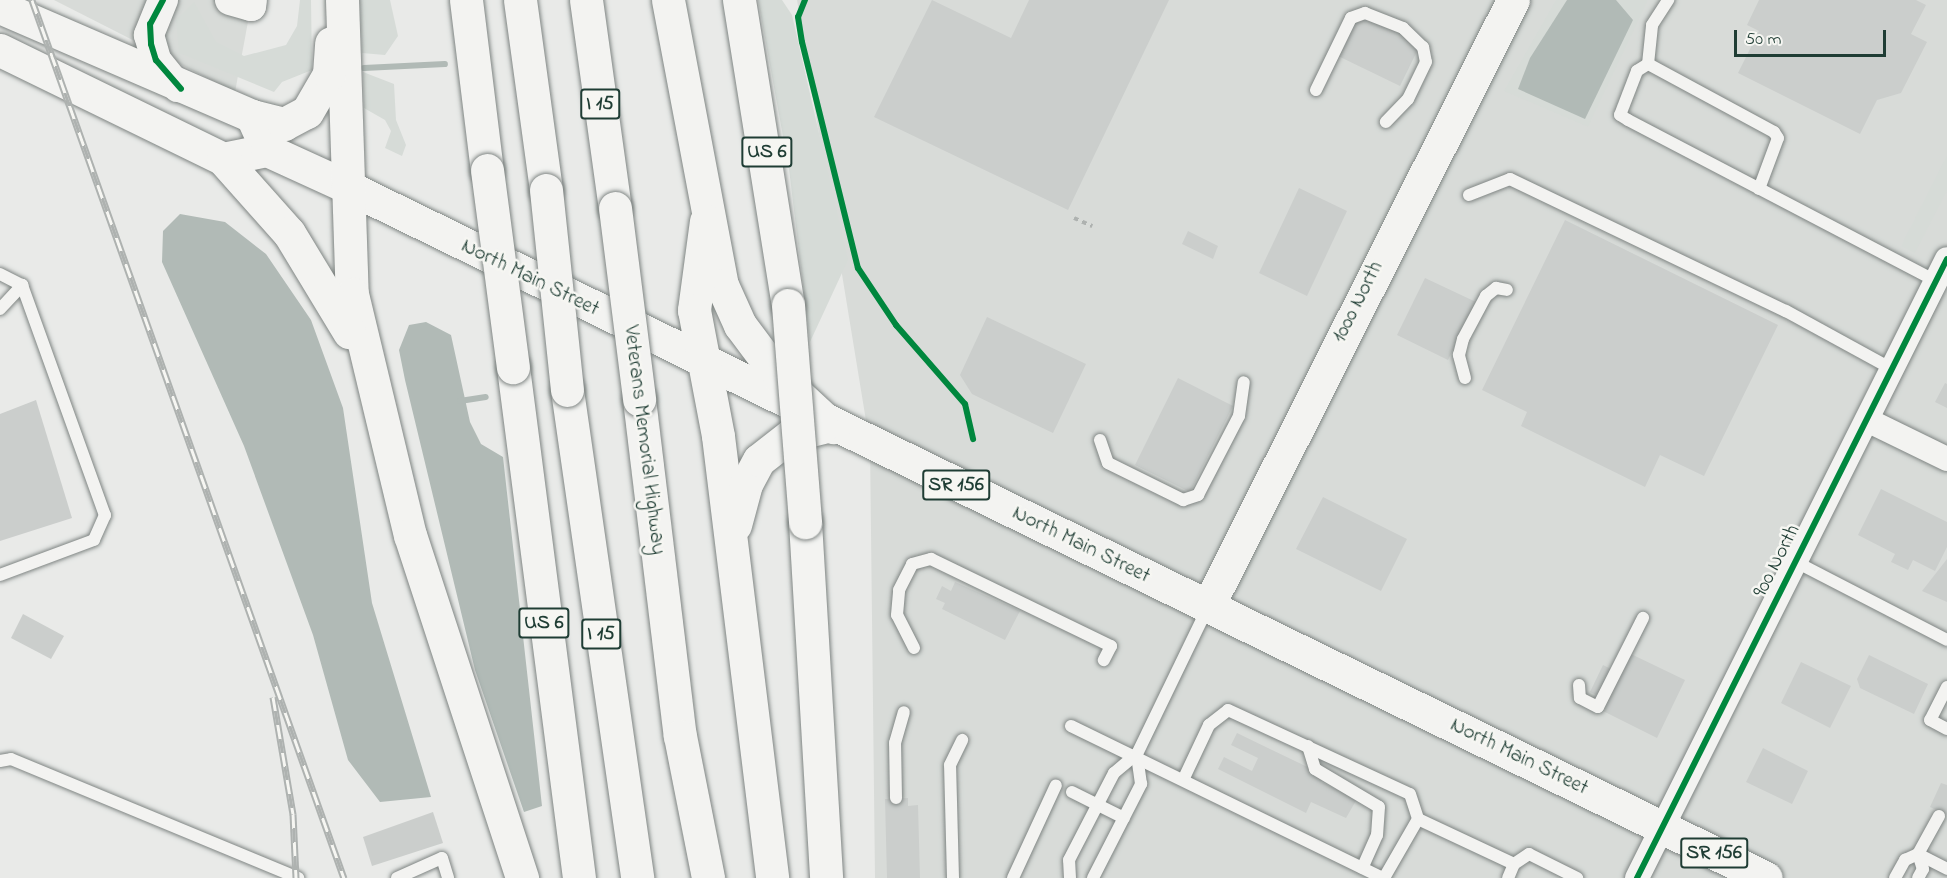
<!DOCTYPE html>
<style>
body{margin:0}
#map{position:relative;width:1947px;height:878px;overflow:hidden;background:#e9eae8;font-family:"Indie Flower",sans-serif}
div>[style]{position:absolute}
.built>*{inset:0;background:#d8dbd8}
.green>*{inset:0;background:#d6dbd7}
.water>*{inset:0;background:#b1bab6}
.stream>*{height:6px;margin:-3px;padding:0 3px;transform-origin:3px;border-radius:3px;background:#b1bab6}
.building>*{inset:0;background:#cbcecc}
.path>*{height:4px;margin-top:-2px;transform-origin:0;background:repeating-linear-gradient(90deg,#aeb2b0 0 4.5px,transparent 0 9px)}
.roads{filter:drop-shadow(0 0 2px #7f8583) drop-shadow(0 0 2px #7f8583)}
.service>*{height:12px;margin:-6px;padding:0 6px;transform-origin:6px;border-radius:6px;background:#f3f3f1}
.minor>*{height:24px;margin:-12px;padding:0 12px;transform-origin:12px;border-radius:12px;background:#f3f3f1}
.tertiary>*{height:30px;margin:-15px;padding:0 15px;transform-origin:15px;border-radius:15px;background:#f3f3f1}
.secondary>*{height:33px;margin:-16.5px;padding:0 16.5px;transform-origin:16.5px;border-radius:16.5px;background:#f3f3f1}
.primary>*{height:33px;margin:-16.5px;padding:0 16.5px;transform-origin:16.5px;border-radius:16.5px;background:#f3f3f1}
.motorway>*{height:33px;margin:-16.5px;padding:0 16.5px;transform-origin:16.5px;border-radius:16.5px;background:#f3f3f1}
.rail>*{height:7px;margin-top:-3.5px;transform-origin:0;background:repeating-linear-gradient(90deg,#f6f6f2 0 14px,#aeb2b0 0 28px);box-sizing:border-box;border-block:2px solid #aeb2b0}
.bridges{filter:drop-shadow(0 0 2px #7f8583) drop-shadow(0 0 2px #7f8583)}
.motorway-bridge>*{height:33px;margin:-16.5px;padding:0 16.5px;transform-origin:16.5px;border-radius:16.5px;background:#f3f3f1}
.cycleway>*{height:6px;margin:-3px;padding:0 3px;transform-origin:3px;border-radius:3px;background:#00873e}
span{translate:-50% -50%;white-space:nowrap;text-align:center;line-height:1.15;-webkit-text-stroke:5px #f6f6f2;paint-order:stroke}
.shield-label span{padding:2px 4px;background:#f6f6f2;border:2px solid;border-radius:4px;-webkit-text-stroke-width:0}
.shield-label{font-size:20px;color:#1f3d34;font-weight:700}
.street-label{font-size:21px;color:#1f3d34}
.scale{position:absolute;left:1734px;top:30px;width:152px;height:27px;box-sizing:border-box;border:3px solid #1f3d34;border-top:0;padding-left:8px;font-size:18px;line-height:21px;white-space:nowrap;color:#1f3d34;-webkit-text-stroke:4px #f6f6f2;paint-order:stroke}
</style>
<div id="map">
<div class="built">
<div style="clip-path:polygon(54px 0,252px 0,235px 92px)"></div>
<div style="clip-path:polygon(797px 0,1947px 0,1947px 878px,875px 878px,870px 445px)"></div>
</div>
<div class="green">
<div style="clip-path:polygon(300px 0,311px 0,312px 70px,282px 82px,274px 92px,179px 53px,176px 20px,194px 2px,216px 42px,244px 56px,286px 45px,297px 26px)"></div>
<div style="clip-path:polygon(360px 0,390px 0,398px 36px,385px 55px,362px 53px)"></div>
<div style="clip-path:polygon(758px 0,782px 0,792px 15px,848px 260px,810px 342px,789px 169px)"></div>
<div style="clip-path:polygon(1556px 0,1648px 0,1588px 127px,1504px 91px)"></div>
<div style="clip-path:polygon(363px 72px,394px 84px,396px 120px,406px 145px,402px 156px,385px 148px,391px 131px,385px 120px,364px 108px)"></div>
<div style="clip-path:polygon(1947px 155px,1947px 191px,1915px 253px,1901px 246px)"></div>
</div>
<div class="water">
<div style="clip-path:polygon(1567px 0,1616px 0,1633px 20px,1585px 119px,1518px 89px,1530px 58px)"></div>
<div style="clip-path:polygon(180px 214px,225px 222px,266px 254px,311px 320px,343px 408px,372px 603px,431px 797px,380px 802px,348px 760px,313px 635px,244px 446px,162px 262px,163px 231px)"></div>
<div style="clip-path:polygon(426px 322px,451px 335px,470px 422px,481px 444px,503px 457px,542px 806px,524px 812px,475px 670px,405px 380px,399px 350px,409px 325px)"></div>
</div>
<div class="stream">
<div style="left:364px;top:68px;width:81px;rotate:-2.8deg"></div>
<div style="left:460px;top:401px;width:26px;rotate:-9deg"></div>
</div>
<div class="building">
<div style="clip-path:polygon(932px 0,1011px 38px,1029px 0,1169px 0,1068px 210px,874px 117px)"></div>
<div style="clip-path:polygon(1759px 0,1916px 0,1926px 5px,1911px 34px,1927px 42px,1901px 93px,1877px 100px,1860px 134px,1738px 73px,1759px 31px,1747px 25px)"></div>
<div style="clip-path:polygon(1358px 12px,1421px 43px,1400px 86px,1336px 55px)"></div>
<div style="clip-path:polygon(1299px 188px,1347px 211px,1307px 296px,1259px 273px)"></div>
<div style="clip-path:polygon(1565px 220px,1778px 325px,1704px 476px,1660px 455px,1645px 487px,1521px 426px,1527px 412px,1482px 390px)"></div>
<div style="clip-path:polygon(1188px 231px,1218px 246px,1213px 259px,1182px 244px)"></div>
<div style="clip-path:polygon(1425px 278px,1476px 302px,1448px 360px,1397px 335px)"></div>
<div style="clip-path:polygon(987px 317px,1086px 364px,1053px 433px,972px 394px,960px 375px)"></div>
<div style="clip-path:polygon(1178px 378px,1233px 406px,1190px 492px,1135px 465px)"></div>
<div style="clip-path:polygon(1945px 383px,1947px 384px,1947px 408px,1935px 402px)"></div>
<div style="clip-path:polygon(36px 400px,72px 518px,0 541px,0 414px)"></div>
<div style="clip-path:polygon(1881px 489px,1947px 522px,1947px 547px,1935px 571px,1913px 560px,1908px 570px,1891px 562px,1895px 554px,1858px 535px)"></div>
<div style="clip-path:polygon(1323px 497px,1407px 539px,1381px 591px,1296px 549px)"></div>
<div style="clip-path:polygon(1947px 559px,1947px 602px,1922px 591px)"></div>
<div style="clip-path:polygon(955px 582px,1020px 611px,1005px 640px,942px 609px,945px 603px,936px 599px,942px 586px,951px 591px)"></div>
<div style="clip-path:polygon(23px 614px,64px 636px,51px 659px,11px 638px)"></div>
<div style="clip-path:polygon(1631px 654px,1685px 680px,1657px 738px,1603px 711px,1608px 700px,1590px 692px,1603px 665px,1621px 674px)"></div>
<div style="clip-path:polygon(1869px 655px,1928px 684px,1914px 714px,1860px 688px,1857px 679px)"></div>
<div style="clip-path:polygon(1801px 662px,1851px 686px,1830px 728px,1781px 703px)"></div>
<div style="clip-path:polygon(1237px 733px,1324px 775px,1321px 782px,1357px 799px,1346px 818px,1311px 802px,1306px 813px,1218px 769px,1224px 757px,1252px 771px,1258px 758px,1231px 745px)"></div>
<div style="clip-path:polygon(1763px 748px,1808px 771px,1792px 804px,1746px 782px)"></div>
<div style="clip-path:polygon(1941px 783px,1947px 785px,1947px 815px,1930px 807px)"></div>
<div style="clip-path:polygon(908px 798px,908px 806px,918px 805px,920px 878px,887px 878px,885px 799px)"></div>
<div style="clip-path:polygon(433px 812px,443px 843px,372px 866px,363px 837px)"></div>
</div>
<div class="path">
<div style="left:1074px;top:218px;width:20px;rotate:24deg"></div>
</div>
<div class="roads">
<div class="service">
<div style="left:1648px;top:64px;width:39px;rotate:-84deg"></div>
<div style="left:1652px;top:25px;width:30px;rotate:-57deg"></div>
<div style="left:1316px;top:90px;width:80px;rotate:-64.1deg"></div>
<div style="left:1351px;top:18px;width:15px;rotate:-20deg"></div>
<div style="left:1365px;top:13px;width:41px;rotate:21.5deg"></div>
<div style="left:1403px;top:28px;width:28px;rotate:44deg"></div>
<div style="left:1423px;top:47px;width:15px;rotate:79deg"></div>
<div style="left:1426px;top:62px;width:41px;rotate:115.9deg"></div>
<div style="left:1408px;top:99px;width:32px;rotate:134deg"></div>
<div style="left:1759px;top:189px;width:54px;rotate:-69.6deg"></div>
<div style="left:1778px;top:138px;width:7px;rotate:-124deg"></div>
<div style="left:1774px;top:132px;width:143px;rotate:-151.6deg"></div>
<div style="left:1648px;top:64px;width:13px;rotate:148deg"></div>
<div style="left:1637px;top:71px;width:47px;rotate:111.1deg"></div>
<div style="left:1620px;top:115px;width:9px;rotate:32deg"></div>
<div style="left:1628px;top:120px;width:348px;rotate:27.6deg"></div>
<div style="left:1469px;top:195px;width:44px;rotate:-21.3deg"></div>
<div style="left:1510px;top:179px;width:306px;rotate:25.6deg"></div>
<div style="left:1786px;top:311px;width:121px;rotate:28.7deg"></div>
<div style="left:0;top:274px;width:25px;rotate:27deg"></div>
<div style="left:0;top:309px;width:33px;rotate:-47deg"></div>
<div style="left:22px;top:285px;width:245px;rotate:70.2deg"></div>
<div style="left:105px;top:515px;width:27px;rotate:114deg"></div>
<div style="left:94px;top:540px;width:100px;rotate:159.6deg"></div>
<div style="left:1465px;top:378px;width:24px;rotate:-105deg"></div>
<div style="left:1459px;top:355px;width:16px;rotate:-76deg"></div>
<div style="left:1463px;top:339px;width:49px;rotate:-61.9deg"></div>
<div style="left:1486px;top:296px;width:13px;rotate:-39deg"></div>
<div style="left:1496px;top:288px;width:11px;rotate:10deg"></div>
<div style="left:1100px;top:440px;width:24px;rotate:71deg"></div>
<div style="left:1108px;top:463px;width:84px;rotate:26.3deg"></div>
<div style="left:1183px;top:500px;width:16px;rotate:-18deg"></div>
<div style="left:1198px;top:495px;width:89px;rotate:-62.6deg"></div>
<div style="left:1239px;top:416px;width:34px;rotate:-82deg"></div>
<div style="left:1796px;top:562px;width:170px;rotate:27.3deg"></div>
<div style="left:914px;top:648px;width:37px;rotate:-117deg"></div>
<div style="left:897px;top:615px;width:25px;rotate:-85deg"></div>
<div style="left:899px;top:590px;width:29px;rotate:-63deg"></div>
<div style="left:912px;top:564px;width:20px;rotate:-15deg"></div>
<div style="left:931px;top:559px;width:200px;rotate:25.8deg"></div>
<div style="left:1111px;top:646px;width:16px;rotate:117deg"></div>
<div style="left:1579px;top:685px;width:13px;rotate:86deg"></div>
<div style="left:1580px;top:698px;width:20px;rotate:27deg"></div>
<div style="left:1598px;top:707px;width:100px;rotate:-63.2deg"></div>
<div style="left:1947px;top:687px;width:37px;rotate:117deg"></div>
<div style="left:1930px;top:720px;width:19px;rotate:28deg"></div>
<div style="left:1071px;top:726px;width:346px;rotate:26deg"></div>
<div style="left:1308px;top:746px;width:24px;rotate:73deg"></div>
<div style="left:1315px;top:769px;width:74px;rotate:30.7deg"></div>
<div style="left:1379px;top:807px;width:28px;rotate:94deg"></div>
<div style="left:1377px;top:835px;width:36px;rotate:114deg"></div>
<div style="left:0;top:761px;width:11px;rotate:-10deg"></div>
<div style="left:11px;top:759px;width:311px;rotate:22.5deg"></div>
<div style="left:1184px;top:778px;width:59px;rotate:-64.7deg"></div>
<div style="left:1209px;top:725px;width:24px;rotate:-38deg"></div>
<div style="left:1228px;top:710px;width:200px;rotate:24.8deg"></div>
<div style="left:1410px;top:794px;width:26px;rotate:72deg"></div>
<div style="left:1072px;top:792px;width:58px;rotate:26.6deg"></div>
<div style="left:896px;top:798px;width:55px;rotate:-91deg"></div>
<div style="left:895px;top:743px;width:32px;rotate:-74deg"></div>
<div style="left:1939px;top:816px;width:43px;rotate:118.9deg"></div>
<div style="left:1918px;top:854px;width:33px;rotate:27deg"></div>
<div style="left:1514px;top:864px;width:18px;rotate:-34deg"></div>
<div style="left:1529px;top:854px;width:54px;rotate:26.6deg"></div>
<div style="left:397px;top:878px;width:49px;rotate:-24deg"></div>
<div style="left:442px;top:858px;width:21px;rotate:73deg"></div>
<div style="left:953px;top:878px;width:113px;rotate:-91.5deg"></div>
<div style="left:950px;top:765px;width:28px;rotate:-64deg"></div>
<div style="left:1013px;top:878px;width:102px;rotate:-65.2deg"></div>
<div style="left:1070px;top:878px;width:18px;rotate:-93deg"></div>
<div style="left:1069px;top:860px;width:98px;rotate:-62.7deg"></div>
<div style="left:1114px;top:773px;width:30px;rotate:-40deg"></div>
<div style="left:1137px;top:754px;width:163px;rotate:-64.2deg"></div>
<div style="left:1093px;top:878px;width:106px;rotate:-62.9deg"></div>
<div style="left:1141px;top:784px;width:30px;rotate:-98deg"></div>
<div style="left:1384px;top:878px;width:68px;rotate:-60deg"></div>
<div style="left:1418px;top:819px;width:106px;rotate:25.1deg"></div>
<div style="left:1514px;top:864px;width:15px;rotate:113deg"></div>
<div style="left:1895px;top:878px;width:21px;rotate:-61deg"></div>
<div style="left:1905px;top:860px;width:14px;rotate:-25deg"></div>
<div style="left:1918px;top:854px;width:16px;rotate:72deg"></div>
<div style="left:1923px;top:869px;width:10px;rotate:119deg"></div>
</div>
<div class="minor">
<div style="left:1867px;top:420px;width:89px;rotate:26deg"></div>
<div style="left:1637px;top:878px;width:692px;rotate:-63.4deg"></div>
</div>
<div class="tertiary">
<div style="left:163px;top:0;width:38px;rotate:112deg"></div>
<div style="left:149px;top:35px;width:26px;rotate:74deg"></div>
<div style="left:156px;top:60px;width:35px;rotate:51deg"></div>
<div style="left:230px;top:0;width:22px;rotate:16deg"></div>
<div style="left:251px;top:6px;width:6px;rotate:-81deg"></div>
</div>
<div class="secondary">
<div style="left:0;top:7px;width:275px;rotate:23.4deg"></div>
<div style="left:252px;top:116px;width:30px;rotate:66deg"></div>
<div style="left:0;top:50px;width:248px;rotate:26deg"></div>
<div style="left:223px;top:159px;width:45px;rotate:-11.6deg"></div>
<div style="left:267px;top:150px;width:89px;rotate:24.6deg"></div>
<div style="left:1208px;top:606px;width:678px;rotate:-63.28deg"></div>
</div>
<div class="primary">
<div style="left:348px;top:187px;width:1577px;rotate:25.98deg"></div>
</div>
<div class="motorway">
<div style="left:342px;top:0;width:294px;rotate:88.1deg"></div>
<div style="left:352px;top:294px;width:248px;rotate:76.5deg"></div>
<div style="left:410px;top:535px;width:361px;rotate:71.9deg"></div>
<div style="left:466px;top:0;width:171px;rotate:83deg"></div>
<div style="left:520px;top:0;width:192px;rotate:82.2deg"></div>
<div style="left:586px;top:0;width:210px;rotate:82.1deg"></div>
<div style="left:668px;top:0;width:290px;rotate:79.3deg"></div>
<div style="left:722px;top:285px;width:44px;rotate:65.8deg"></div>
<div style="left:740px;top:325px;width:65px;rotate:53.1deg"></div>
<div style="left:779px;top:377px;width:74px;rotate:42.8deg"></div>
<div style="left:739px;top:0;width:309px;rotate:80.9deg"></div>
<div style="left:252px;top:116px;width:33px;rotate:14deg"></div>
<div style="left:284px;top:124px;width:26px;rotate:-28deg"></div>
<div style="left:307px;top:112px;width:44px;rotate:-59.9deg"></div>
<div style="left:329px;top:74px;width:31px;rotate:-86deg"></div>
<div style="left:223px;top:159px;width:99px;rotate:48.3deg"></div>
<div style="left:289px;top:233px;width:116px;rotate:58.8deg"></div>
<div style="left:706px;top:221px;width:90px;rotate:97.7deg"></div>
<div style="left:694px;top:310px;width:128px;rotate:79.2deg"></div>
<div style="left:718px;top:436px;width:445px;rotate:83deg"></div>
<div style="left:513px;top:367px;width:515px;rotate:82.64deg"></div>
<div style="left:567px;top:390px;width:493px;rotate:81.8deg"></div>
<div style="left:639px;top:399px;width:339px;rotate:83.1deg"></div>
<div style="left:680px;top:736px;width:145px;rotate:78.8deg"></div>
<div style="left:805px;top:522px;width:357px;rotate:86.6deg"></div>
<div style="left:735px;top:525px;width:42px;rotate:-75deg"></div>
<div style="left:746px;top:484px;width:27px;rotate:-62deg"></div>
<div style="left:759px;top:460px;width:41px;rotate:-38deg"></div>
<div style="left:791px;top:435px;width:32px;rotate:-14deg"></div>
</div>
</div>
<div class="rail">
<div style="left:32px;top:0;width:932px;rotate:70.44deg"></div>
<div style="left:273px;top:697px;width:119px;rotate:80.3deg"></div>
<div style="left:293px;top:814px;width:64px;rotate:87.3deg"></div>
</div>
<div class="bridges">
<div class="motorway-bridge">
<div style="left:487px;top:170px;width:199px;rotate:82.5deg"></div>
<div style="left:546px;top:190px;width:201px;rotate:84deg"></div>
<div style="left:615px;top:208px;width:193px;rotate:82.8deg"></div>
<div style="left:788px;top:305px;width:218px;rotate:85.5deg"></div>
</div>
</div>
<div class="cycleway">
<div style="left:163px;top:0;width:27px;rotate:118deg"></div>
<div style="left:150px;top:24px;width:20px;rotate:87deg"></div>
<div style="left:151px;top:44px;width:17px;rotate:73deg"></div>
<div style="left:156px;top:60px;width:38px;rotate:49deg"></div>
<div style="left:805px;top:0;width:18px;rotate:112deg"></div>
<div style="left:798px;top:17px;width:25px;rotate:81deg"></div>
<div style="left:802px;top:42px;width:233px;rotate:76.1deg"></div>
<div style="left:858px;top:268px;width:69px;rotate:56.3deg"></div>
<div style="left:896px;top:325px;width:105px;rotate:48.9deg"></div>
<div style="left:965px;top:404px;width:36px;rotate:77deg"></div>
<div style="left:1637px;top:878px;width:692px;rotate:-63.4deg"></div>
</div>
<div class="shield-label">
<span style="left:600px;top:104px">I 15</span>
<span style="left:767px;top:152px">US 6</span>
<span style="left:956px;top:485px">SR 156</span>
<span style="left:544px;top:623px">US 6</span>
<span style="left:601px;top:634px">I 15</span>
<span style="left:1714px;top:853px">SR 156</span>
</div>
<div class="street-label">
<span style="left:530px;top:278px;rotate:26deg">North Main Street</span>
<span style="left:1358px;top:302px;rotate:-63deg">1000 North</span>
<span style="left:644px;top:440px;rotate:83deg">Veterans Memorial Highway</span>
<span style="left:1081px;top:545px;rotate:26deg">North Main Street</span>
<span style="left:1777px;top:561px;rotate:-63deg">900 North</span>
<span style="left:1519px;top:757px;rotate:26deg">North Main Street</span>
</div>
<div class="scale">50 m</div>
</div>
